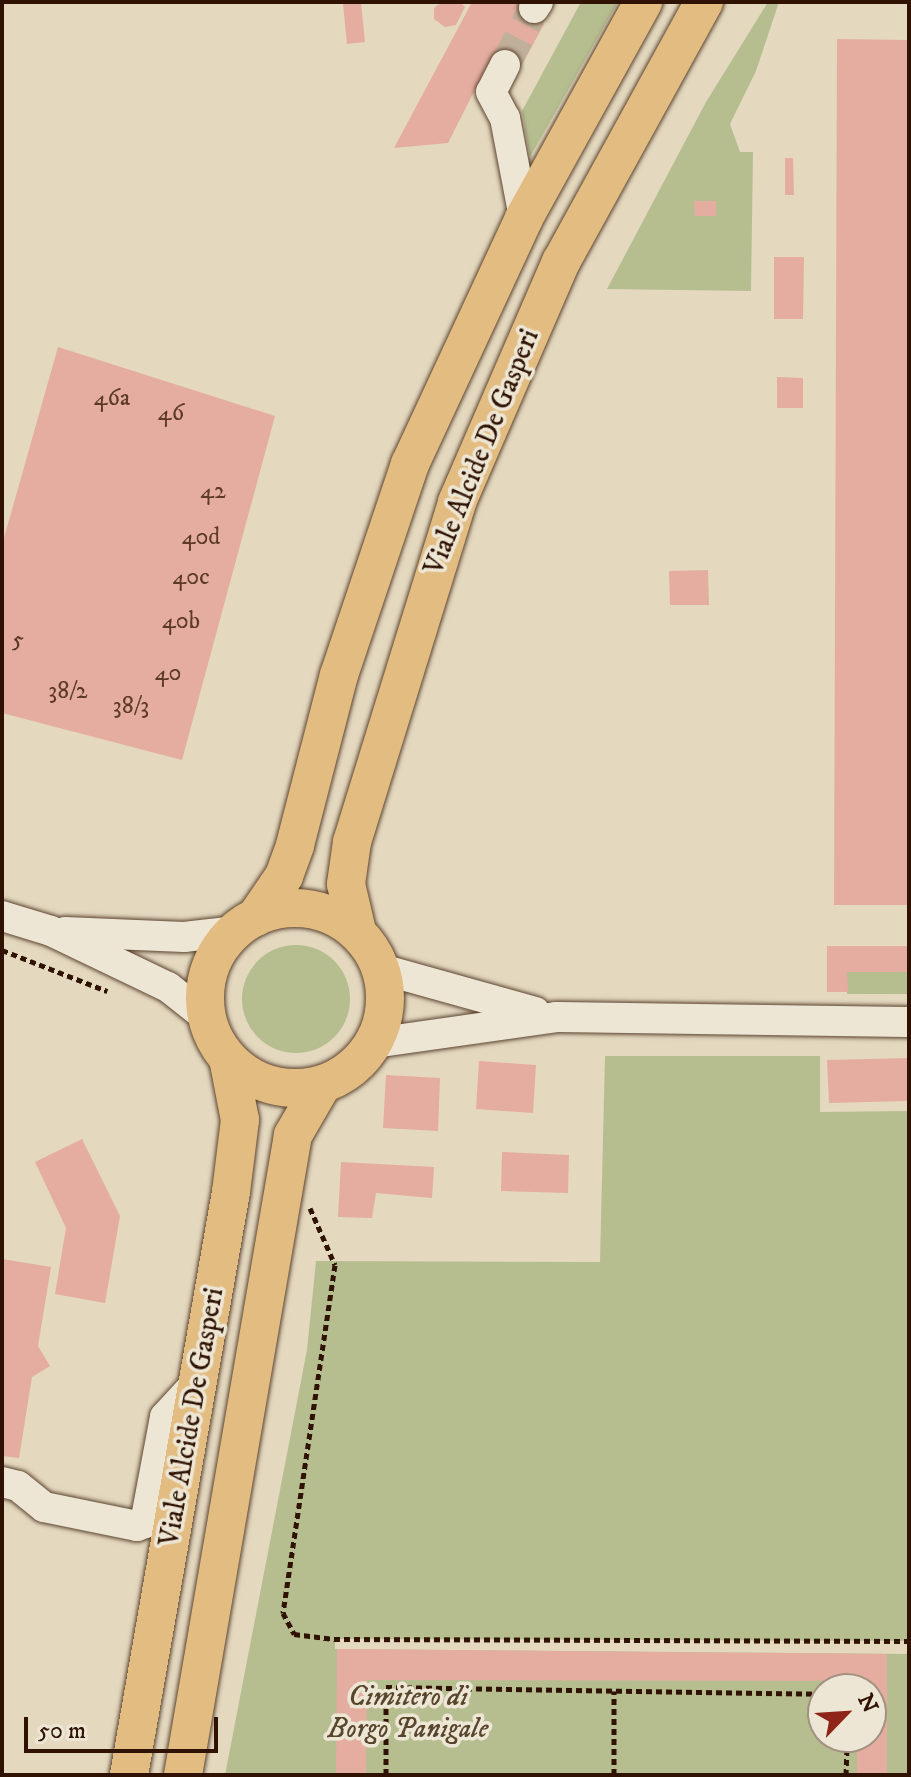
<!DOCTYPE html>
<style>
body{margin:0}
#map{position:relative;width:911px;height:1777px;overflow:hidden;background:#e4d8bf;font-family:"IM FELL DW Pica",serif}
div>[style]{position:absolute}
.green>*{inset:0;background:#b6be90}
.round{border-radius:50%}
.building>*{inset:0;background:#e4ad9f}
.minor-tunnel>*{height:30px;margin-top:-15px;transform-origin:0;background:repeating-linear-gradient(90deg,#c0b099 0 30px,transparent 0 45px)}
.path>*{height:5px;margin-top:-2.5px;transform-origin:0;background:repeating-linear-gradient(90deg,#2f1201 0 6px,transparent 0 10px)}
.roads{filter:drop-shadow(0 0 2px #5c4430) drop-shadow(0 0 2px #5c4430)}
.minor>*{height:30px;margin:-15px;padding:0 15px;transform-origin:15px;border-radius:15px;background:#ede6d5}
.major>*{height:38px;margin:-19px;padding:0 19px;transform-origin:19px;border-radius:19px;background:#e2bc80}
.major>.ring{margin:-19px;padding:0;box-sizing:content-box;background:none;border:38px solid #e2bc80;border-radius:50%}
span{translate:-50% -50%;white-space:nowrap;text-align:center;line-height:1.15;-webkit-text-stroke:7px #ede6d5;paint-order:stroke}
.number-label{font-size:24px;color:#5c3928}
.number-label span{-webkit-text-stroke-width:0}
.street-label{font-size:28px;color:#2f1201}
.park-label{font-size:28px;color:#58462c;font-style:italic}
.frame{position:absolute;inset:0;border:4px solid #2f1201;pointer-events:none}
.north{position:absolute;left:807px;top:1673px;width:80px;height:80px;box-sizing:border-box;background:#ede6d5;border:2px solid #a19180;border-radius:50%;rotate:65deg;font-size:22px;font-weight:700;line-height:32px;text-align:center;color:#2f1201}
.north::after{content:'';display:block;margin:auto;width:28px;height:36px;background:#8f2418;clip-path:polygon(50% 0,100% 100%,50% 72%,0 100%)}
.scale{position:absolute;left:24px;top:1717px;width:194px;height:36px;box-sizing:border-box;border:4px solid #2f1201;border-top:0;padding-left:10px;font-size:24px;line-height:28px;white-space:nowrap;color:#2f1201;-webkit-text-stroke:6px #ede6d5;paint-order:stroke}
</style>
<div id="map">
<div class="green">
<div style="clip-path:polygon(581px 2px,618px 2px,530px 157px,522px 111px)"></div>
<div style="clip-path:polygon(768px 2px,779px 2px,756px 71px,730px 124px,740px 152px,753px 152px,751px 291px,607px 289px,706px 102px)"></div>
<div class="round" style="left:242px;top:945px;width:108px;height:108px"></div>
<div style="clip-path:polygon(847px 972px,909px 972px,909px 994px,847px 994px)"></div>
<div style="clip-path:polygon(evenodd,605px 1056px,820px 1056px,820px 1112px,909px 1111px,909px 1641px,335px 1639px,335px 1649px,909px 1654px,909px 1775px,225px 1775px,307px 1350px,316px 1261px,600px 1262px,605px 1056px,823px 1689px,871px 1689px,871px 1737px,823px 1737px,823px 1689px)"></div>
</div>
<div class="building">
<div style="clip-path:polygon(441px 2px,460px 2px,465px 7px,456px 25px,445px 27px,434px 19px,434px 8px)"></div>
<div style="clip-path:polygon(472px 2px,530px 2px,544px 24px,523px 63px,487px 66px,448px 143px,394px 148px)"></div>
<div style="clip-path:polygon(361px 3px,365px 42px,347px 44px,343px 4px)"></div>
<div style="clip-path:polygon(837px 39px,909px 40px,909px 905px,834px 905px)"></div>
<div style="clip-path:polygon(785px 158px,793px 158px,794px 195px,785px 195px)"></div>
<div style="clip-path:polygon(694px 201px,716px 201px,716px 216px,695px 216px)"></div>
<div style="clip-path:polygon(774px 257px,804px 257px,803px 319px,774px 319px)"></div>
<div style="clip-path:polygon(58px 347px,275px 416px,182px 760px,2px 713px,2px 545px)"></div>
<div style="clip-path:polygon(777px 377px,803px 378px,803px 408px,777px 408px)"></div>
<div style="clip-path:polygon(708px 570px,709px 605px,670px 605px,669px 571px)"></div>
<div style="clip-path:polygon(827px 946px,909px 946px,909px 972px,847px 972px,848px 992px,827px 992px)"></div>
<div style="clip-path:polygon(909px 1058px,909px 1101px,829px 1103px,827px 1060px)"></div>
<div style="clip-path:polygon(479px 1061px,536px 1065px,533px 1113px,476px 1109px)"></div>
<div style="clip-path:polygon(386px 1075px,440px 1078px,438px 1131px,383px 1128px)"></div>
<div style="clip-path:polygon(82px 1139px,120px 1216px,105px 1303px,55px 1294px,66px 1228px,35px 1162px)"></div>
<div style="clip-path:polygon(502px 1152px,569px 1155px,568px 1193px,501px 1191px)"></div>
<div style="clip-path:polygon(341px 1162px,434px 1167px,432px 1198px,376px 1193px,372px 1218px,338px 1217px)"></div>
<div style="clip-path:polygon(2px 1259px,51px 1267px,38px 1346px,50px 1366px,32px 1377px,19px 1458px,2px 1456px)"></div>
<div style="clip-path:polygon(337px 1649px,887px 1654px,887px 1775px,857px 1775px,857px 1737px,871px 1737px,871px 1689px,857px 1689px,857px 1681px,367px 1680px,366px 1775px,336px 1775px)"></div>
</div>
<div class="minor-tunnel">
<div style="left:505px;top:65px;width:64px;rotate:-63deg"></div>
</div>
<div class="path">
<div style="left:2px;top:950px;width:113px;rotate:21.3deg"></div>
<div style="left:310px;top:1208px;width:62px;rotate:66.3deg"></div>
<div style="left:335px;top:1265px;width:352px;rotate:98.5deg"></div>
<div style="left:283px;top:1613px;width:24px;rotate:62deg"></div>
<div style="left:294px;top:1634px;width:40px;rotate:7.1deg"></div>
<div style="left:334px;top:1639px;width:575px;rotate:0.2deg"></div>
<div style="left:386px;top:1775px;width:88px;rotate:-90deg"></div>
<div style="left:386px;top:1687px;width:437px;rotate:0.9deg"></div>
<div style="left:614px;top:1775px;width:84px;rotate:-90deg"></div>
<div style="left:846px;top:1775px;width:38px;rotate:-88deg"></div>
</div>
<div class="roads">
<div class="minor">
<div style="left:534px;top:8px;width:7px;rotate:-56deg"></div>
<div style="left:505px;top:65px;width:30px;rotate:117deg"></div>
<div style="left:491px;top:92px;width:30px;rotate:62deg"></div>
<div style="left:505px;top:118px;width:102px;rotate:79.2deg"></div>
<div style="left:2px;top:916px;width:51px;rotate:17deg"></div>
<div style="left:51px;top:931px;width:130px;rotate:25.6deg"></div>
<div style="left:168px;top:987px;width:48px;rotate:38.3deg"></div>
<div style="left:65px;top:932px;width:119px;rotate:2.4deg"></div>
<div style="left:184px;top:937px;width:51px;rotate:-6.7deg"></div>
<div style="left:381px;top:969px;width:160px;rotate:15.6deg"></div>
<div style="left:374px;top:1043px;width:184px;rotate:-8.1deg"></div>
<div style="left:556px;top:1017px;width:353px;rotate:0.8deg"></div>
<div style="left:2px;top:1482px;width:16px;rotate:14deg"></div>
<div style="left:18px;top:1486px;width:33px;rotate:39deg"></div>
<div style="left:44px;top:1507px;width:95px;rotate:11.5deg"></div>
<div style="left:137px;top:1526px;width:9px;rotate:-21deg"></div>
<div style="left:145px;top:1523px;width:108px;rotate:-79.3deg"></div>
<div style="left:165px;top:1417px;width:49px;rotate:-47.5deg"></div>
</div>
<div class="major">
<div class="ring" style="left:205px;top:908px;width:142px;height:142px"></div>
<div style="left:256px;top:917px;width:50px;rotate:-55.7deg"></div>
<div style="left:284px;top:876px;width:33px;rotate:-70deg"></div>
<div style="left:295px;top:845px;width:176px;rotate:-75.5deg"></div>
<div style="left:339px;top:675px;width:223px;rotate:-71.4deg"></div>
<div style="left:410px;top:464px;width:271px;rotate:-65.1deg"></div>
<div style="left:524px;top:218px;width:247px;rotate:-61.1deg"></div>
<div style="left:357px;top:931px;width:48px;rotate:-103.2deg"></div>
<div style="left:346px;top:884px;width:42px;rotate:-81.9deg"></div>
<div style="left:352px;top:842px;width:356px;rotate:-72.8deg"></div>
<div style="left:457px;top:502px;width:262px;rotate:-66.6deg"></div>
<div style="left:561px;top:262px;width:297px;rotate:-61.2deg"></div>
<div style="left:129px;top:1775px;width:592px;rotate:-80.08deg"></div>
<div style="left:231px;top:1192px;width:73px;rotate:-82.9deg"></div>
<div style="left:240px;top:1120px;width:63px;rotate:-101deg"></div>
<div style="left:183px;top:1775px;width:649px;rotate:-80.25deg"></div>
<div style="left:293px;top:1135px;width:58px;rotate:-59.9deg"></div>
</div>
</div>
<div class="number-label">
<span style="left:112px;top:399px">46a</span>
<span style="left:171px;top:414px">46</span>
<span style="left:213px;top:492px">42</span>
<span style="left:201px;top:538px">40d</span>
<span style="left:191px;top:578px">40c</span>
<span style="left:181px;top:622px">40b</span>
<span style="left:18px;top:641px">5</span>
<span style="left:168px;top:674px">40</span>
<span style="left:68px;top:692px">38/2</span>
<span style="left:131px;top:707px">38/3</span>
</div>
<div class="street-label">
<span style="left:482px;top:452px;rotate:-68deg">Viale Alcide De Gasperi</span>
<span style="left:192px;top:1417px;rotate:-80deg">Viale Alcide De Gasperi</span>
</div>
<div class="park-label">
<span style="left:408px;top:1713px">Cimitero di<br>Borgo Panigale</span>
</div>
<div class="frame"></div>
<div class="north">N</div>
<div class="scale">50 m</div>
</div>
